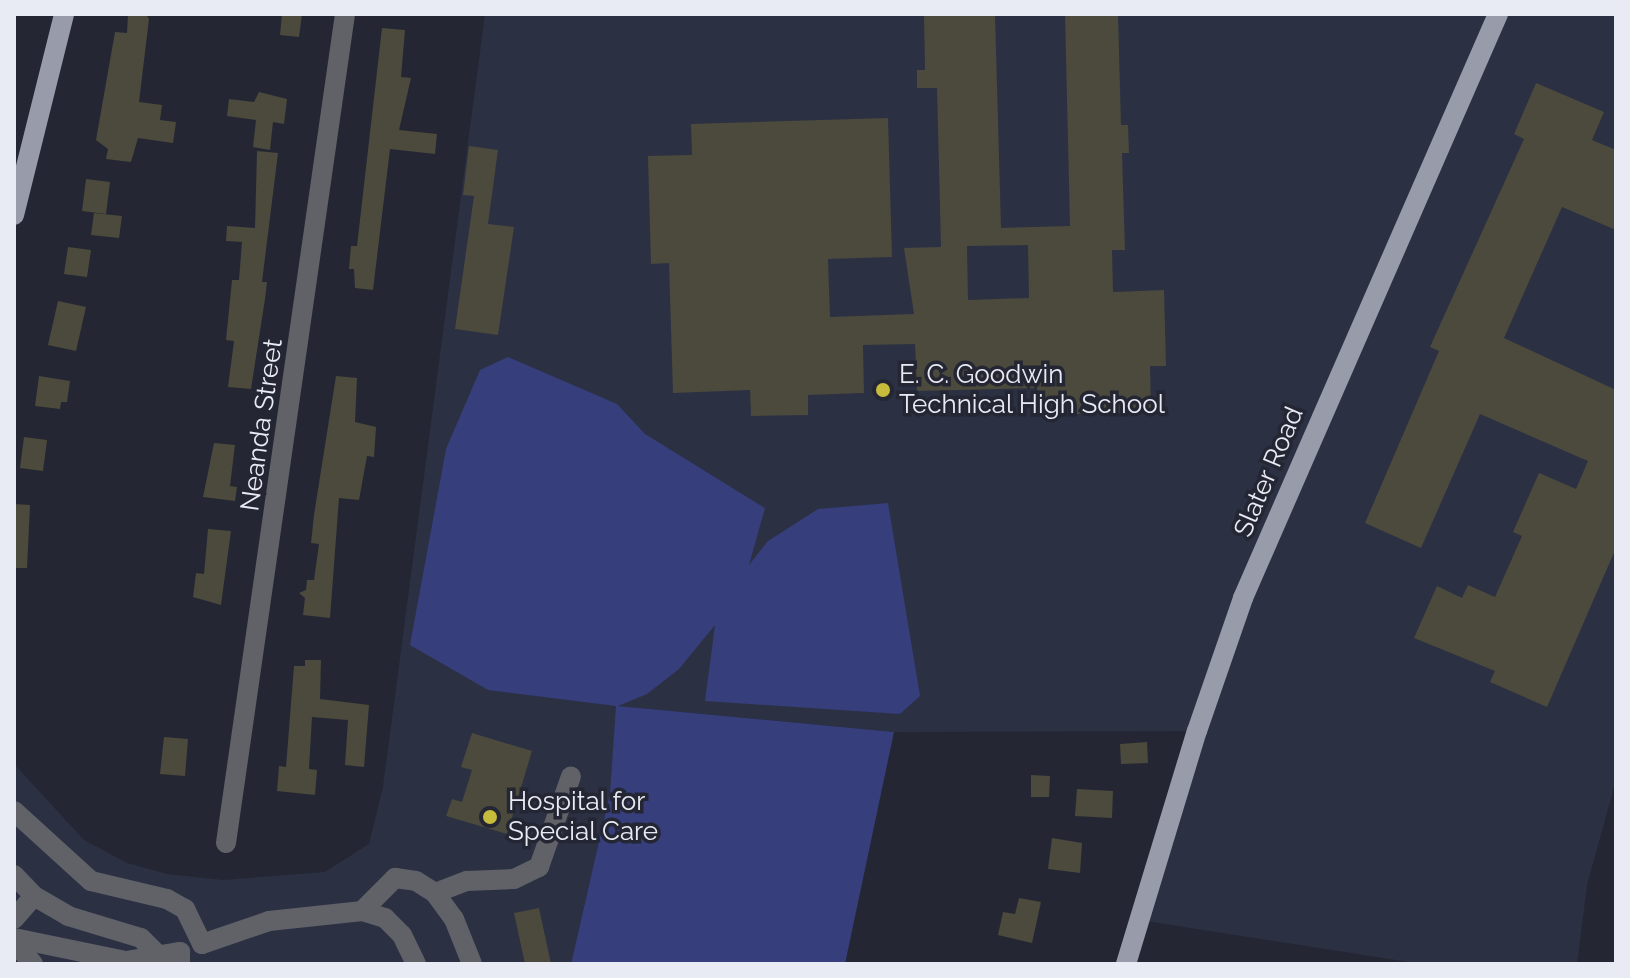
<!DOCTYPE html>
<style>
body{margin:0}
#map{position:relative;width:1630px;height:978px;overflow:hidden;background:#242733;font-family:Raleway,sans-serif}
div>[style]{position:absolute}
.built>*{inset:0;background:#2c3043}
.green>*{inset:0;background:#363e7b}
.building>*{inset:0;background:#4b4a3c}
.minor>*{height:20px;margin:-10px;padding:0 10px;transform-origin:10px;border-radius:10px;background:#606268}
.major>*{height:20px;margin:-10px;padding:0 10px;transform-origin:10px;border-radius:10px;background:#989ba9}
.dots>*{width:22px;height:22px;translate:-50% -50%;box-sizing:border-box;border:4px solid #242733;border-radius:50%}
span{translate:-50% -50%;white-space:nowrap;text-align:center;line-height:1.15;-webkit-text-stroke:7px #242733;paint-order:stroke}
.poi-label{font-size:26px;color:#e9ebf4}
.left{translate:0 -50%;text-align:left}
.street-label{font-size:26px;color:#e9ebf4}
.frame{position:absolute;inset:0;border:16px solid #e9ebf4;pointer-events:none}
</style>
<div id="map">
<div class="built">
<div style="clip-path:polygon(485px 14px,1616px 14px,1616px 780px,1587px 885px,1577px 964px,1421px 964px,1140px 920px,1196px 731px,894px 732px,617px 706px,610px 793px,571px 964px,14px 964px,14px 764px,84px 840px,127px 863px,167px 874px,223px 880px,325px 872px,369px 844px,383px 787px)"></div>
</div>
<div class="green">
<div style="clip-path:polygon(508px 357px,617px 404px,645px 434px,765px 508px,749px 565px,768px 541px,818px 509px,888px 503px,920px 696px,900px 714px,705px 701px,715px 625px,679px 669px,647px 694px,618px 706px,894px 732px,845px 964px,571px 964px,610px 793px,616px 706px,488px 690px,410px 645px,446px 449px,480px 370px)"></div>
</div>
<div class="building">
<div style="clip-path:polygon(128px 14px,146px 14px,149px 19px,139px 102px,162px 105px,160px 120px,176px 122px,173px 143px,138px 138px,131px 162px,106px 159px,108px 149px,96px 140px,115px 32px,127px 33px)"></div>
<div style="clip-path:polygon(282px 14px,302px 14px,299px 37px,280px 35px)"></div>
<div style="clip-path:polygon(evenodd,924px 14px,995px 14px,1001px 228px,1070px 226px,1065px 14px,1118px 14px,1121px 125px,1128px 125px,1129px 153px,1122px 153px,1125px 250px,1112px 250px,1113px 292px,1164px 290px,1166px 366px,1150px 366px,1151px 412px,1077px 414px,1077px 404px,1038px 405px,1037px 388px,917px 391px,915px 344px,863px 345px,864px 393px,808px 395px,808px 415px,751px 416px,750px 390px,673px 393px,669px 263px,651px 264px,648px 156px,692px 155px,691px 124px,888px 118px,892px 257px,828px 259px,830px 317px,914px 314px,904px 248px,941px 247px,937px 88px,917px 88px,917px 70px,925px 70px,924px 14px,1028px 245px,1029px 298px,968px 300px,967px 246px,1028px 245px)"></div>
<div style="clip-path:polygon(382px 28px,405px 30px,401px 77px,411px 78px,399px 130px,437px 134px,435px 154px,390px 149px,373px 290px,355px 288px,354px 269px,349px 269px,351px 246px,357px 246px)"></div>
<div style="clip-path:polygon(1536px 83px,1604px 112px,1592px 140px,1616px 150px,1616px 230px,1562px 207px,1504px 338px,1616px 390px,1616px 548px,1547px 707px,1490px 682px,1495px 671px,1414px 638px,1437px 586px,1462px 598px,1468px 585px,1495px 597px,1522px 536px,1513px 532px,1539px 473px,1576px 489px,1588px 461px,1480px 414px,1421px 548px,1365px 523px,1439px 351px,1430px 347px,1524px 139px,1514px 134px)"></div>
<div style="clip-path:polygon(259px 92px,287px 99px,284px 124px,273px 122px,270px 150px,253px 147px,256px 120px,227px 116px,229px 99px,254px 102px)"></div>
<div style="clip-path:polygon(469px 146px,498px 150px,488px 224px,514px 227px,498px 335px,455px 329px,474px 196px,463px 195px)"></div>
<div style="clip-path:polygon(257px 151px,278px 153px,262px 282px,267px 282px,265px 299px,251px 389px,228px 387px,234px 341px,226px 340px,232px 280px,239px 280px,242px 242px,226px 241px,227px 226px,255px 228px)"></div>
<div style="clip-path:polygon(86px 179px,110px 182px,106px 214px,82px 211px)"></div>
<div style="clip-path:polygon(94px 213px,122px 216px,119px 238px,91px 235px)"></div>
<div style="clip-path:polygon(68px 247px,91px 250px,87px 277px,64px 274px)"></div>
<div style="clip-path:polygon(58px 301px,86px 307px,76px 351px,48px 345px)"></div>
<div style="clip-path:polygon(39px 376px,70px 381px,67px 402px,61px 402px,60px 409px,35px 406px)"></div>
<div style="clip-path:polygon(336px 376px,357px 378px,355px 422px,376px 427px,374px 457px,367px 456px,359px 500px,339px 498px,330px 618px,303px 615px,305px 598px,299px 593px,306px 590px,307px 580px,314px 580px,319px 544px,311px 543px,314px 515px)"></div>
<div style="clip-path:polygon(24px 437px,47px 440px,43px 471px,20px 468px)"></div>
<div style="clip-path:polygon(214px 443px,235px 445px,230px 486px,237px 487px,235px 501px,203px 497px)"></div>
<div style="clip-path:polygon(14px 504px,30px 505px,27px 568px,14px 568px)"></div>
<div style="clip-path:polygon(208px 529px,231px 531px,221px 605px,193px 597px,196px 573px,204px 574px)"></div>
<div style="clip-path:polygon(305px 660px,321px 660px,320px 699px,369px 705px,364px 767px,345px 765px,348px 720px,312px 717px,309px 769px,317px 770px,315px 795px,277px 791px,279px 766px,286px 767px,294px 666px,305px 666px)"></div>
<div style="clip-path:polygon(472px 733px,532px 751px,507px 834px,446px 816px,452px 799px,462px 802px,472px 770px,461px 767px)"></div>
<div style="clip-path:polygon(164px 737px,188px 739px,185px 776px,160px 774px)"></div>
<div style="clip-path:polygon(1147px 742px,1148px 763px,1121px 764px,1120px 744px)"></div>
<div style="clip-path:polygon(1031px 775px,1050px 776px,1049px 797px,1031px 797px)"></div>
<div style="clip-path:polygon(1077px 789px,1113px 791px,1112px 818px,1075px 816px)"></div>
<div style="clip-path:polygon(1052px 838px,1082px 843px,1080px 873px,1048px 869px)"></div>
<div style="clip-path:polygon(1019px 898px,1041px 902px,1032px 943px,998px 935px,1003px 912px,1015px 914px)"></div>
<div style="clip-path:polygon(539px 908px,551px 964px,525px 964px,514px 913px)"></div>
</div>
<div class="minor">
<div style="left:14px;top:811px;width:104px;rotate:42.3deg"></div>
<div style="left:91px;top:881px;width:78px;rotate:13.3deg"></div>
<div style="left:167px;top:899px;width:21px;rotate:29deg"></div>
<div style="left:185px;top:909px;width:39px;rotate:64deg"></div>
<div style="left:202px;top:944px;width:71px;rotate:-18.9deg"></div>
<div style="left:269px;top:921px;width:94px;rotate:-6.1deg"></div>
<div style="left:362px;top:911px;width:24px;rotate:17deg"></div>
<div style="left:385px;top:918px;width:24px;rotate:45deg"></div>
<div style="left:402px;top:935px;width:32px;rotate:64deg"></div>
<div style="left:226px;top:843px;width:837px;rotate:-81.83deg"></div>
<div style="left:14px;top:875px;width:29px;rotate:46deg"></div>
<div style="left:34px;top:896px;width:39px;rotate:30deg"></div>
<div style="left:68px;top:916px;width:76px;rotate:16.8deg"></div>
<div style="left:141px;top:938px;width:20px;rotate:45deg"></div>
<div style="left:435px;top:893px;width:34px;rotate:-21deg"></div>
<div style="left:467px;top:881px;width:47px;rotate:-2.4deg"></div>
<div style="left:514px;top:879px;width:28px;rotate:-26deg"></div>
<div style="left:539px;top:867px;width:96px;rotate:-70.6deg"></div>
<div style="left:362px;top:911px;width:47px;rotate:-45deg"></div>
<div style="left:395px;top:878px;width:21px;rotate:8deg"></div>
<div style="left:416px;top:881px;width:22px;rotate:32deg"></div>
<div style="left:435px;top:893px;width:32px;rotate:54deg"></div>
<div style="left:454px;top:919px;width:48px;rotate:68.2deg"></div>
<div style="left:14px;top:919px;width:30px;rotate:-49deg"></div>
<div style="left:14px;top:938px;width:114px;rotate:11.6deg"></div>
<div style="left:126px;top:961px;width:55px;rotate:-9.5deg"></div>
<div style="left:180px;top:952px;width:12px;rotate:90deg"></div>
<div style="left:14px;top:942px;width:29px;rotate:49deg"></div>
</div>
<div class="major">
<div style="left:14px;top:215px;width:207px;rotate:-76deg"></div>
<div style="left:1126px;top:964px;width:244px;rotate:-73.1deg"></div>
<div style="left:1197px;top:731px;width:141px;rotate:-70.9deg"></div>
<div style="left:1243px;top:598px;width:637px;rotate:-66.41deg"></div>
</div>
<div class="dots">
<div style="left:883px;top:390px;background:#c7bb3c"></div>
<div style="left:490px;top:817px;background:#c7bb3c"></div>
</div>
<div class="poi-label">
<span class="left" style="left:899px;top:390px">E. C. Goodwin<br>Technical High School</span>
<span class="left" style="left:508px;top:817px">Hospital for<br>Special Care</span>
</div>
<div class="street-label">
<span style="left:262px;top:425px;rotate:-82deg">Neanda Street</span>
<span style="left:1269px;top:472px;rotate:-67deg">Slater Road</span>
</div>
<div class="frame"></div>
</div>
